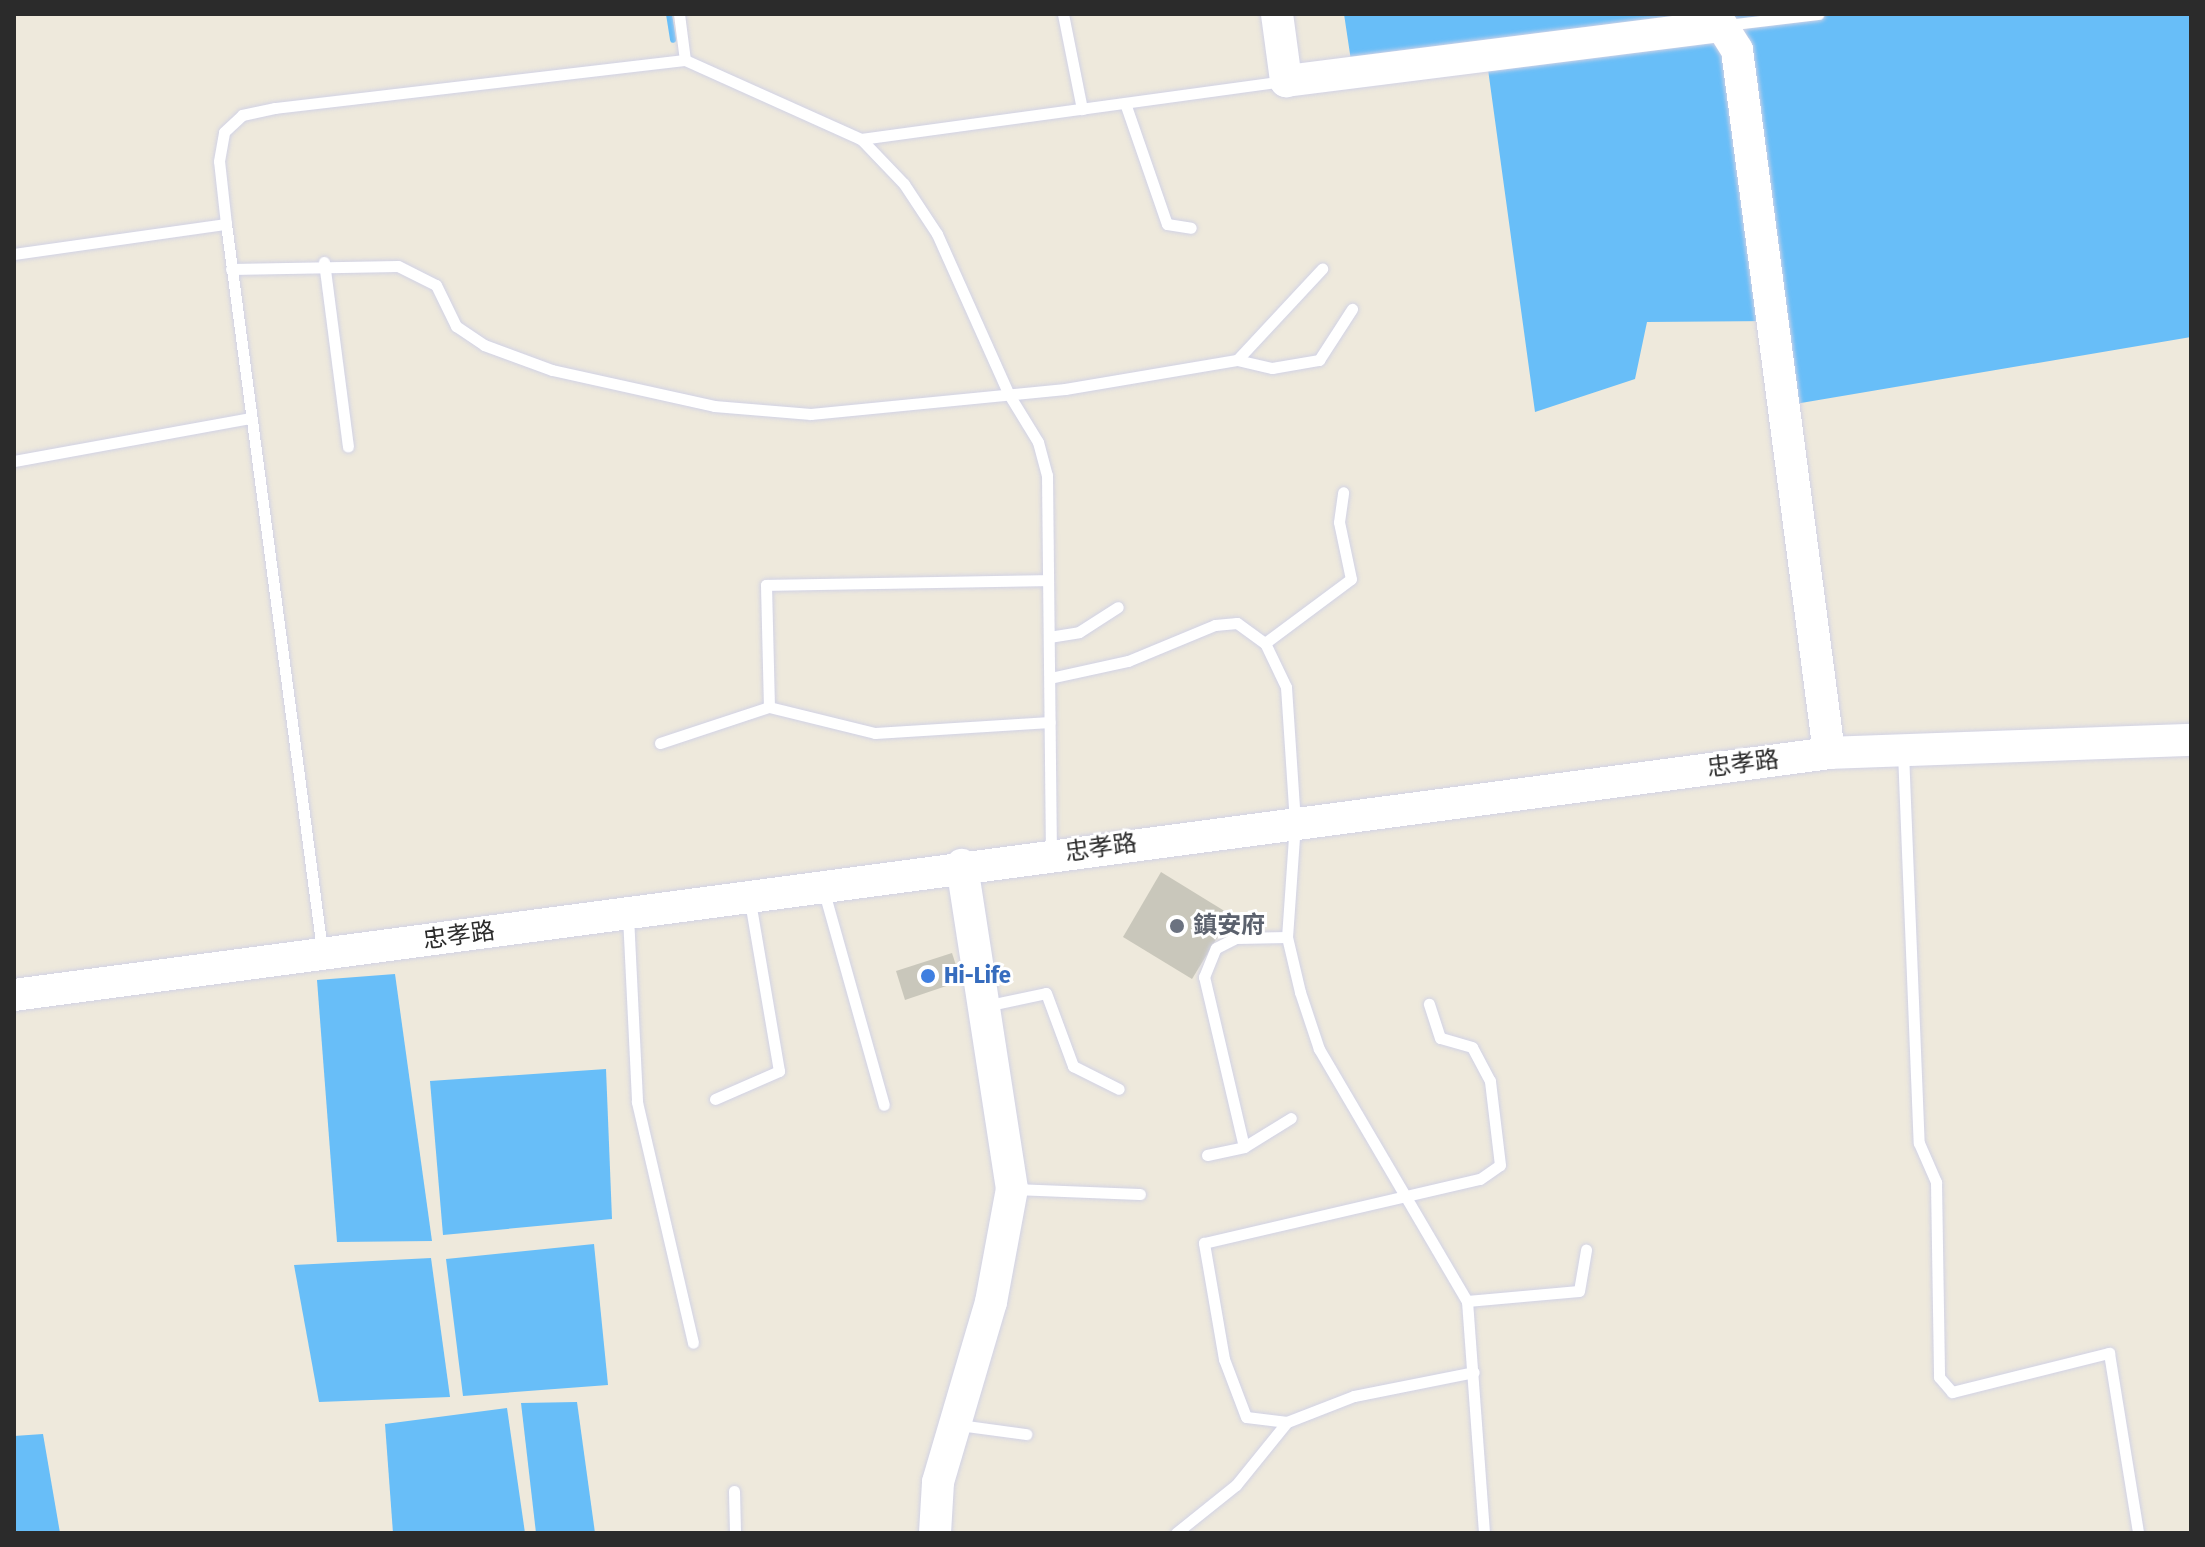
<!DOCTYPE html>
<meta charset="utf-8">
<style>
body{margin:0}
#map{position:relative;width:2205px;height:1547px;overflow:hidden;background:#eee9dc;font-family:"Fira Sans Condensed","Noto Sans TC",sans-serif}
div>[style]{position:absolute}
.water>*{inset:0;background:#68bef8}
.stream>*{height:6px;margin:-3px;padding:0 3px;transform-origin:3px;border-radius:3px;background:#68bef8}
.building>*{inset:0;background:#c9c7bb}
.roads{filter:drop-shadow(0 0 2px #d1d2e5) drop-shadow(0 0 2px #d1d2e5)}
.lane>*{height:11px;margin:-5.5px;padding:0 5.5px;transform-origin:5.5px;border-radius:5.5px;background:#fff}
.secondary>*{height:32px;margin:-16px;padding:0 16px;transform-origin:16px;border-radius:16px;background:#fff}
.dots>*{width:22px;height:22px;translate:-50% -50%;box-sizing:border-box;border:4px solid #fff;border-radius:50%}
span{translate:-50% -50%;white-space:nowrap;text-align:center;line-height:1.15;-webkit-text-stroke:6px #fff;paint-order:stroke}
.street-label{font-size:24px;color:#2b2b2b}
.worship-label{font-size:24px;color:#5b616d;font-weight:700}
.left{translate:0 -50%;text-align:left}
.shop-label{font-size:24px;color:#366cbe;font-weight:700}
.frame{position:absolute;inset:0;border:16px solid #2b2b2b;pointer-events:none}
</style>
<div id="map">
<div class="water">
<div style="clip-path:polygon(1344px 14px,2191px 14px,2191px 337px,1795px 404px,1772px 321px,1647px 322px,1635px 379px,1535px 412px,1487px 62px,1353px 74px)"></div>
<div style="clip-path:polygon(395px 974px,432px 1241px,337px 1242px,317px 980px)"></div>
<div style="clip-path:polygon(606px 1069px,612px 1219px,443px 1235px,430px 1081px)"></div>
<div style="clip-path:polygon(594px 1244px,608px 1385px,463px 1396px,446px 1259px)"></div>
<div style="clip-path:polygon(431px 1258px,450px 1397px,319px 1402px,294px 1265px)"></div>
<div style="clip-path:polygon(577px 1402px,595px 1533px,536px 1533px,521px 1403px)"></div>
<div style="clip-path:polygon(507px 1408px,525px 1533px,393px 1533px,385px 1424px)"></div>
<div style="clip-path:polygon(43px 1434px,60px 1533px,14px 1533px,14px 1436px)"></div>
</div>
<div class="stream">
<div style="left:669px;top:14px;width:26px;rotate:81deg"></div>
</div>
<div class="building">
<div style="clip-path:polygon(1161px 872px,1231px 915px,1192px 979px,1123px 937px)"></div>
<div style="clip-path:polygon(952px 953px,961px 981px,905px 1000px,896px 971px)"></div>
</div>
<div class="roads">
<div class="lane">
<div style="left:679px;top:14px;width:46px;rotate:82.6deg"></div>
<div style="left:685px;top:60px;width:193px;rotate:24.2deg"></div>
<div style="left:861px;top:139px;width:62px;rotate:46.3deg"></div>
<div style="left:904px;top:184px;width:60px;rotate:56.6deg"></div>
<div style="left:937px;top:234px;width:174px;rotate:65.9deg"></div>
<div style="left:1008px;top:393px;width:57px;rotate:58.5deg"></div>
<div style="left:1038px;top:442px;width:34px;rotate:75deg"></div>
<div style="left:1047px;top:475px;width:379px;rotate:89.4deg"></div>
<div style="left:1063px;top:14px;width:97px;rotate:78.7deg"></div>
<div style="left:1727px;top:25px;width:92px;rotate:-6.9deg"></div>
<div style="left:1125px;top:103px;width:128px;rotate:70.9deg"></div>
<div style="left:1167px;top:224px;width:24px;rotate:9deg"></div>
<div style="left:861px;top:139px;width:428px;rotate:-7.8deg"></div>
<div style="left:14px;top:254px;width:214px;rotate:-8.1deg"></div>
<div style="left:324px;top:262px;width:186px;rotate:82.6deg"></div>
<div style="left:231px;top:269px;width:167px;rotate:-1deg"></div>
<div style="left:398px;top:266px;width:42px;rotate:26.6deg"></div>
<div style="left:436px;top:285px;width:46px;rotate:64deg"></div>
<div style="left:456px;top:326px;width:34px;rotate:34deg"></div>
<div style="left:484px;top:345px;width:72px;rotate:20.2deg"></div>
<div style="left:552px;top:370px;width:166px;rotate:12.5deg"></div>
<div style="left:714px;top:406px;width:97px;rotate:4.7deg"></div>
<div style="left:811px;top:414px;width:255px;rotate:-5.6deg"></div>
<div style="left:1065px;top:389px;width:174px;rotate:-9.6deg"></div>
<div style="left:1237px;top:360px;width:36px;rotate:13deg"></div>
<div style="left:1272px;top:368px;width:48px;rotate:-9.7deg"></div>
<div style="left:1319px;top:360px;width:61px;rotate:-57.1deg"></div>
<div style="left:1237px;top:360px;width:125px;rotate:-47deg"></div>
<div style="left:14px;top:461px;width:241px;rotate:-10.3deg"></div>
<div style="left:1048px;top:580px;width:282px;rotate:179deg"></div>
<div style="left:766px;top:585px;width:122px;rotate:88.6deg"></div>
<div style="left:769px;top:707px;width:109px;rotate:13.8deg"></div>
<div style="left:875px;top:733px;width:175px;rotate:-3.6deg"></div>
<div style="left:1049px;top:637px;width:30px;rotate:-9deg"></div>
<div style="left:1079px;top:632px;width:46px;rotate:-32.7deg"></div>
<div style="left:1265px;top:643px;width:107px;rotate:-36.7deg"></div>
<div style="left:1351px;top:579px;width:58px;rotate:-101.9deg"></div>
<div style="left:1339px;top:522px;width:30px;rotate:-82deg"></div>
<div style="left:1050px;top:678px;width:80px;rotate:-12.3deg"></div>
<div style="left:1128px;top:661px;width:94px;rotate:-22.5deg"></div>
<div style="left:1215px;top:625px;width:22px;rotate:-5deg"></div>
<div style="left:1237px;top:623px;width:34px;rotate:36deg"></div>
<div style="left:1265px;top:643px;width:49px;rotate:64.5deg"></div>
<div style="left:1286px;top:687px;width:136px;rotate:86.2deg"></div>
<div style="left:1295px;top:823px;width:114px;rotate:94deg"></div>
<div style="left:1287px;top:937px;width:57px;rotate:76.7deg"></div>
<div style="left:1300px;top:992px;width:60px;rotate:71.6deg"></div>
<div style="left:1319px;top:1049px;width:292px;rotate:59.6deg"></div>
<div style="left:1467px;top:1301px;width:233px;rotate:85.8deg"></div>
<div style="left:660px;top:743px;width:115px;rotate:-18.3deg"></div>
<div style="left:1903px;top:752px;width:391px;rotate:87.7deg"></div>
<div style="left:1919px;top:1143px;width:43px;rotate:66.4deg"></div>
<div style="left:1936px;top:1182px;width:195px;rotate:89.1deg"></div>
<div style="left:1939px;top:1377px;width:20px;rotate:49deg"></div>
<div style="left:1952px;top:1392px;width:162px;rotate:-14deg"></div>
<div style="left:2109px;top:1353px;width:182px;rotate:80.8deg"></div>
<div style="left:824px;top:892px;width:221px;rotate:74.3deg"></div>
<div style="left:628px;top:916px;width:186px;rotate:87.2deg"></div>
<div style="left:637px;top:1102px;width:247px;rotate:76.9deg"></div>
<div style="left:322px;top:950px;width:732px;rotate:-97.53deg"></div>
<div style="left:226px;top:224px;width:63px;rotate:-96.3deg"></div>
<div style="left:219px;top:161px;width:29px;rotate:-80deg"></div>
<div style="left:224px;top:132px;width:25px;rotate:-43deg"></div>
<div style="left:242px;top:115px;width:34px;rotate:-12deg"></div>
<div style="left:275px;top:108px;width:413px;rotate:-6.7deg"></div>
<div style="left:985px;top:1006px;width:62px;rotate:-12deg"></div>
<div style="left:1046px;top:993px;width:78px;rotate:69.7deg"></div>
<div style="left:1073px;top:1066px;width:51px;rotate:26.6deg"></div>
<div style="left:715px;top:1099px;width:70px;rotate:-23.6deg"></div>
<div style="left:779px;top:1071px;width:172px;rotate:-99.7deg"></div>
<div style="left:1244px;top:1147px;width:175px;rotate:-103.2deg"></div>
<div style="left:1204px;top:977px;width:31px;rotate:-68deg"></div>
<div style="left:1216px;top:948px;width:22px;rotate:-27deg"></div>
<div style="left:1236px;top:938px;width:51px;rotate:-1.1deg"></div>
<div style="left:1207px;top:1155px;width:38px;rotate:-12deg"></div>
<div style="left:1244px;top:1147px;width:55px;rotate:-31.7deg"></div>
<div style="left:1013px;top:1189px;width:127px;rotate:2.3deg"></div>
<div style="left:1467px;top:1301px;width:112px;rotate:-5.1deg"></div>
<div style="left:1579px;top:1291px;width:42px;rotate:-80.3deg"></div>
<div style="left:1287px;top:1422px;width:41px;rotate:-173deg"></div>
<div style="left:1246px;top:1417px;width:62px;rotate:-110.8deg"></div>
<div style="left:1224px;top:1359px;width:118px;rotate:-99.8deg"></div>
<div style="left:1204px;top:1243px;width:283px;rotate:-13.1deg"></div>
<div style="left:1480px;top:1179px;width:24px;rotate:-35deg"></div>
<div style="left:1500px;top:1165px;width:85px;rotate:-96.8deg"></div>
<div style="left:1490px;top:1081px;width:38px;rotate:-118deg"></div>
<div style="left:1472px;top:1047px;width:33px;rotate:-164deg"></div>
<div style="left:1440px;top:1038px;width:36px;rotate:-108deg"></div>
<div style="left:959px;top:1425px;width:68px;rotate:7.7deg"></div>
<div style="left:734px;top:1491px;width:42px;rotate:88.6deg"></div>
<div style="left:1176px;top:1533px;width:77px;rotate:-38.7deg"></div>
<div style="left:1236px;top:1485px;width:81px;rotate:-51deg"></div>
<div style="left:1287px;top:1422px;width:72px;rotate:-21.2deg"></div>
<div style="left:1354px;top:1396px;width:122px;rotate:-11.3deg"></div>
</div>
<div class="secondary">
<div style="left:1277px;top:14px;width:68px;rotate:82.3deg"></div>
<div style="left:1286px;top:81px;width:439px;rotate:-7.2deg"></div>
<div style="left:1722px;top:26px;width:28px;rotate:58deg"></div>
<div style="left:1737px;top:50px;width:709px;rotate:82.54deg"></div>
<div style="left:14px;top:995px;width:1831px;rotate:-7.59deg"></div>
<div style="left:1829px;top:753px;width:362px;rotate:-2.1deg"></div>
<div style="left:935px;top:1533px;width:51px;rotate:-86.6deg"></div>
<div style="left:938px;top:1482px;width:188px;rotate:-73.6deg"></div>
<div style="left:991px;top:1302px;width:115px;rotate:-79.5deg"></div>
<div style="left:1012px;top:1189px;width:328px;rotate:-98.8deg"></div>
</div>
</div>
<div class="dots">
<div style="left:1177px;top:926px;background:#6b7280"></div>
<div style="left:928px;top:976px;background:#3f7fe0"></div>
</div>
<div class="street-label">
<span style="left:1743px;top:764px;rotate:-7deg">忠孝路</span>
<span style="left:1101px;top:848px;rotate:-8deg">忠孝路</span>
<span style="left:459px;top:936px;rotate:-8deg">忠孝路</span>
</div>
<div class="worship-label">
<span class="left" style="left:1193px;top:926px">鎮安府</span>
</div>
<div class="shop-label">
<span class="left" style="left:944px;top:976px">Hi-Life</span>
</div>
<div class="frame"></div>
</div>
